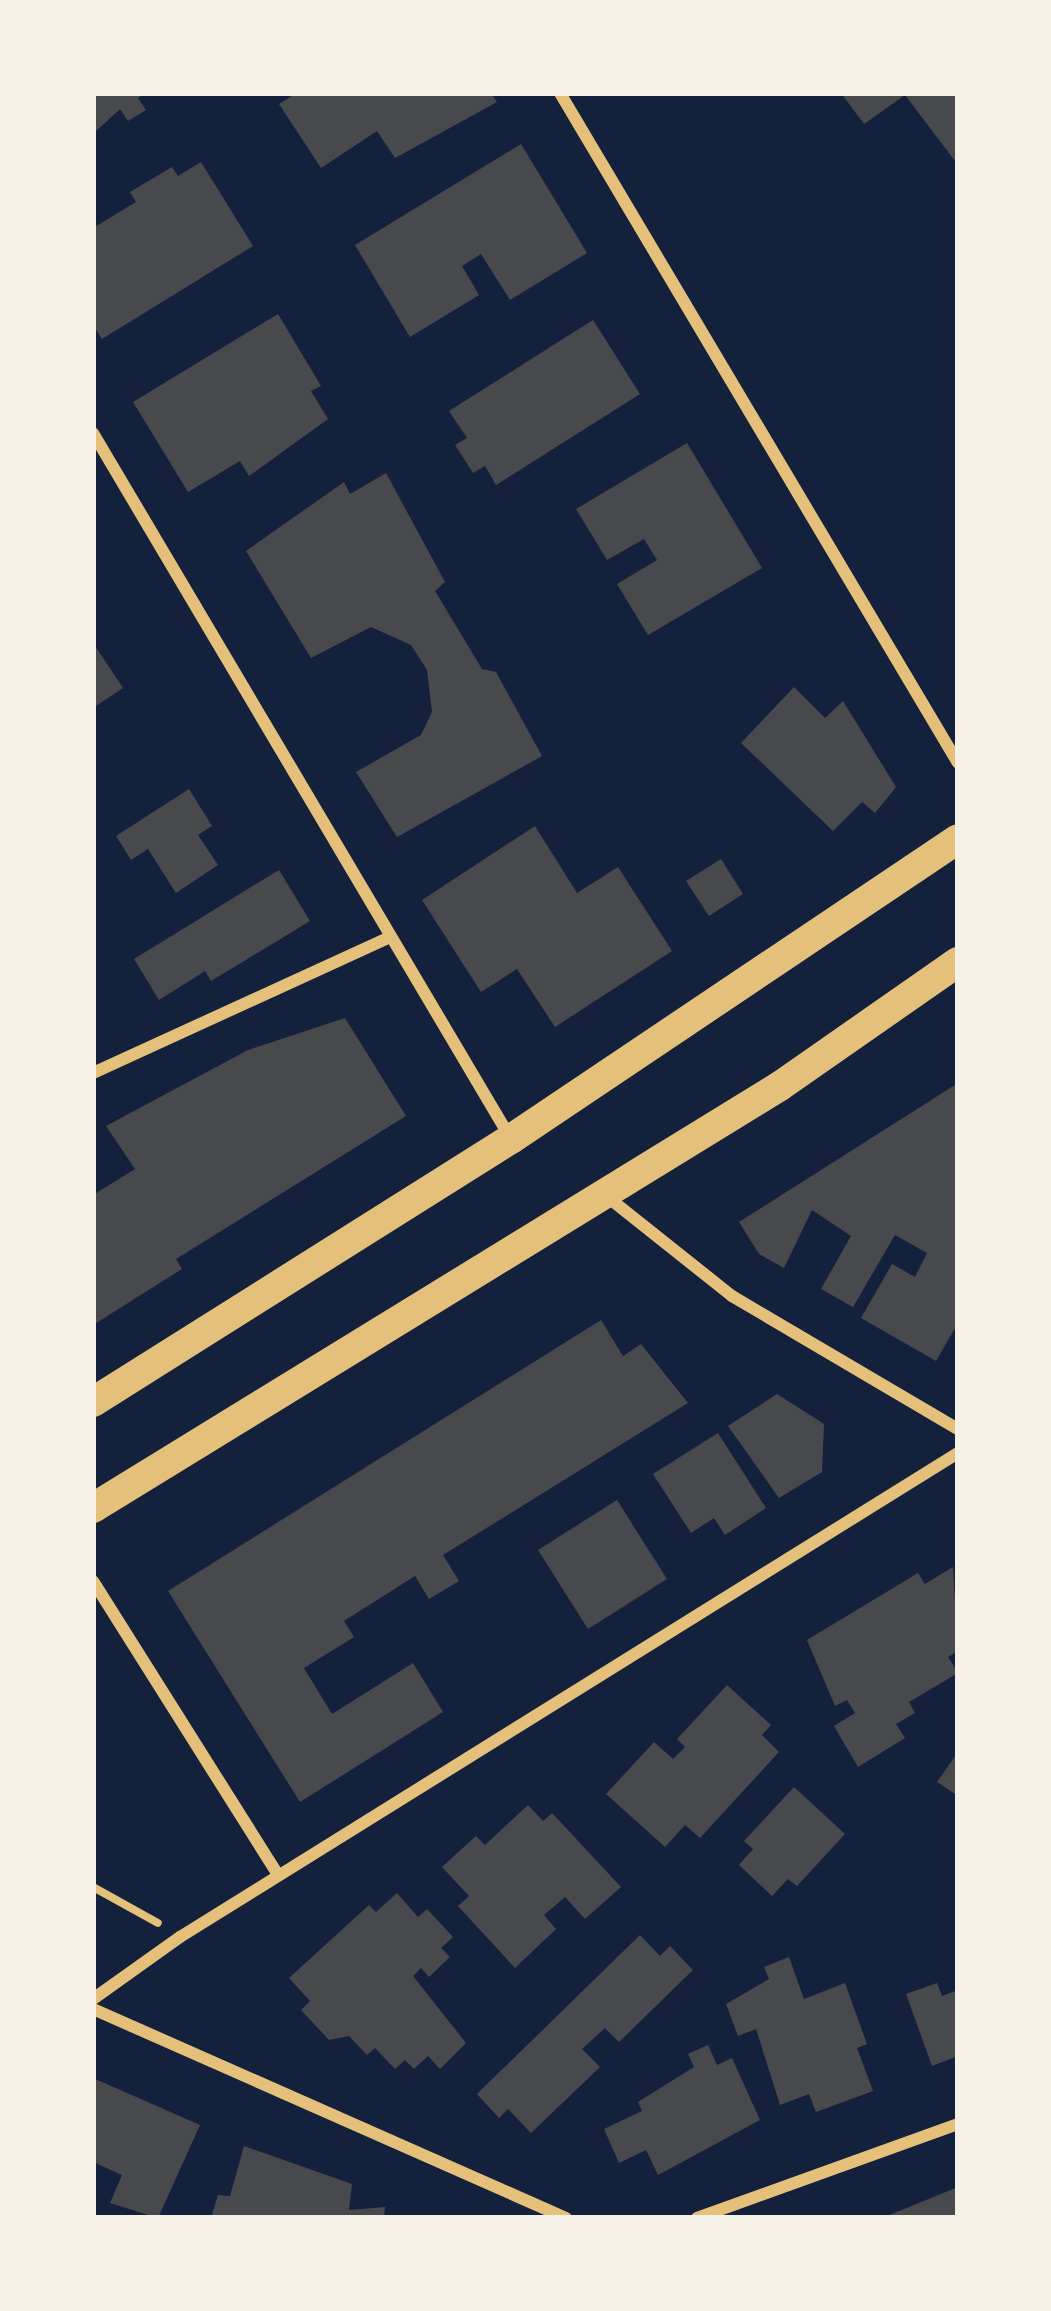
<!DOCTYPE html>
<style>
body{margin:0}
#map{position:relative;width:1051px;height:2311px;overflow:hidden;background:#14213d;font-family:Montserrat,sans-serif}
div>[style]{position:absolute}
.building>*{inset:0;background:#48494c}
.path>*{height:8px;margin:-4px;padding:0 4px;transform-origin:4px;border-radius:4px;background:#e5c07b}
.minor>*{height:12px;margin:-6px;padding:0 6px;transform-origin:6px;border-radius:6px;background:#e5c07b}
.primary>*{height:30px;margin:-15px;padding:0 15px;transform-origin:15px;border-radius:15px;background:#e5c07b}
span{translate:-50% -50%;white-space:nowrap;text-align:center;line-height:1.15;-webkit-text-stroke:10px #f6f1e7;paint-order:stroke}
.frame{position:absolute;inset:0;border:96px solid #f6f1e7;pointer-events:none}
</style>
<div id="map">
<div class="building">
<div style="clip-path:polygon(93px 93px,146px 93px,138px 98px,146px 110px,128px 121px,120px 109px,93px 134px)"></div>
<div style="clip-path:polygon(297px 93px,491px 93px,497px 102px,395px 158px,377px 131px,321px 168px,279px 104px)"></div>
<div style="clip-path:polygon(841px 93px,958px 93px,958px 165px,905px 95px,864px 124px)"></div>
<div style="clip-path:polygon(521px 144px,587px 253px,510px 300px,481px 254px,462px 266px,479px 295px,410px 337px,355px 245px)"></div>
<div style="clip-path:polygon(201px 162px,253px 246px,102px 339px,93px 325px,93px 228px,136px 202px,130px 192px,172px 167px,178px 176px)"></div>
<div style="clip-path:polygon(278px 314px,321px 386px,311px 391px,328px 419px,249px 476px,240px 461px,188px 492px,133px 402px)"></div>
<div style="clip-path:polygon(593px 320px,640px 394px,496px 485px,485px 466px,473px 473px,455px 445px,467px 438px,449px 411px)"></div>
<div style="clip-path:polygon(687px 443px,762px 568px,648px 635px,617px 584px,657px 560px,644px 539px,607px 560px,576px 509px)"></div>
<div style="clip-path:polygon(386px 473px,445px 582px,435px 591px,482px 669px,496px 672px,542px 756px,397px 837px,356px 772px,421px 735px,432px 712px,427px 670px,411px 645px,371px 627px,311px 658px,246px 551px,344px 482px,350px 494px)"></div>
<div style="clip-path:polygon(93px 643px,123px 688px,93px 708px)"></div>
<div style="clip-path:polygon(794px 687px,825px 718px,843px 701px,896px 787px,875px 813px,862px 802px,833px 831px,741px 743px)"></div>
<div style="clip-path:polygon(189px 789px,212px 826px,198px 835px,218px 865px,176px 893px,148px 849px,131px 860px,116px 836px)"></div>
<div style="clip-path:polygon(535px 826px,577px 893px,618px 867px,672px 951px,555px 1027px,517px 969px,481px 992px,422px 900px)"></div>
<div style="clip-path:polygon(721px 859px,743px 894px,709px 916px,686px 881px)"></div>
<div style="clip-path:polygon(279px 870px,310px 921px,211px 981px,205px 971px,159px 1000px,134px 959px)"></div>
<div style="clip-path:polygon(345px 1018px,406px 1116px,176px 1259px,182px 1269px,93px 1325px,93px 1195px,135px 1169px,106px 1126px,248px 1050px)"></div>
<div style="clip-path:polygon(958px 1083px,958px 1323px,936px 1361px,861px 1318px,892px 1264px,915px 1277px,927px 1253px,895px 1235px,853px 1307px,821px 1289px,851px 1236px,812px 1210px,784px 1268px,759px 1254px,739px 1222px)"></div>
<div style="clip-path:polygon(601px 1320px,623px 1356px,641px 1344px,688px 1403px,443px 1555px,459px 1581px,429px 1599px,415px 1576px,344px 1621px,354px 1637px,304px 1668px,332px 1714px,413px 1663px,443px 1712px,300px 1802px,168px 1591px)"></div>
<div style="clip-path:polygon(777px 1394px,824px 1424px,822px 1472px,779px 1498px,728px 1426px)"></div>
<div style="clip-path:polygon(718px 1433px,766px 1508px,725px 1535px,714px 1518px,691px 1533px,653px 1474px)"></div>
<div style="clip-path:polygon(617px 1500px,667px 1579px,588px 1629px,538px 1550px)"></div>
<div style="clip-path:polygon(953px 1567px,958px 1651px,948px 1657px,958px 1673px,909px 1702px,915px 1713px,896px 1724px,905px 1738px,858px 1767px,834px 1726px,855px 1713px,847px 1700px,835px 1706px,807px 1640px,918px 1573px,925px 1584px)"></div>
<div style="clip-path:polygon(727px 1685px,771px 1725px,762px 1735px,779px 1752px,700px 1838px,685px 1825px,665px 1847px,606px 1794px,654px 1742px,673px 1759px,685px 1747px,677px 1739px)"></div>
<div style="clip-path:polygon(958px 1752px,958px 1796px,937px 1782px)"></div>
<div style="clip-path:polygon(794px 1787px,845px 1834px,797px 1886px,788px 1879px,772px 1896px,739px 1865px,753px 1849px,744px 1841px)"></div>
<div style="clip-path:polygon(528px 1805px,543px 1821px,552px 1813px,621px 1887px,585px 1919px,565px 1897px,544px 1915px,556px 1929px,515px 1968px,458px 1906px,469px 1896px,442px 1867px,476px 1836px,485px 1845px)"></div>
<div style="clip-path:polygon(397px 1893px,418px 1917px,427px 1909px,453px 1937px,441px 1948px,450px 1957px,429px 1977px,421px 1968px,413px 1976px,466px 2043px,440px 2069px,428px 2056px,414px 2069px,405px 2060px,395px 2069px,375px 2048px,367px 2055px,349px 2036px,329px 2040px,301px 2010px,310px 2001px,289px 1978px,369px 1905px,376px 1912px)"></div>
<div style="clip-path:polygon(640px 1935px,660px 1956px,670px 1946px,693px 1970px,619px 2042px,605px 2028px,582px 2049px,600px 2067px,531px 2133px,508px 2109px,499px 2118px,477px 2094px)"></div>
<div style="clip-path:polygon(789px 1957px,804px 1999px,845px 1983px,867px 2044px,857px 2048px,873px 2091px,816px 2112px,809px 2094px,780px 2105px,756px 2029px,738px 2036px,726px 2004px,769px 1979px,764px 1967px)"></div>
<div style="clip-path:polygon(937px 1983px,942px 1996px,958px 1990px,958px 2056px,932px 2066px,906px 1994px)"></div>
<div style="clip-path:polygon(708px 2045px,717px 2065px,732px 2058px,760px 2120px,658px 2175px,646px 2150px,619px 2163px,604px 2129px,642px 2111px,638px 2102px,694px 2067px,688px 2054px)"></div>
<div style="clip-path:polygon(93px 2078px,200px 2125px,158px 2218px,110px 2203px,122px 2175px,93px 2162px)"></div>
<div style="clip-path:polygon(244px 2146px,352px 2184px,349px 2210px,385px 2207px,384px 2218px,211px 2218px,218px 2195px,230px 2196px)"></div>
<div style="clip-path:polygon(958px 2187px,958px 2218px,882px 2218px)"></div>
</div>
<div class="path">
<div style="left:93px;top:1887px;width:74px;rotate:29deg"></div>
</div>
<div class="minor">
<div style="left:560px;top:93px;width:779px;rotate:59.29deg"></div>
<div style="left:93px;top:433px;width:820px;rotate:59.37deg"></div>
<div style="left:93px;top:1073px;width:322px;rotate:-24.6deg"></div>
<div style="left:605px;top:1195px;width:162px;rotate:38.5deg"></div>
<div style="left:732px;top:1296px;width:262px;rotate:30.5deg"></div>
<div style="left:93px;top:1581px;width:347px;rotate:57.8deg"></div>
<div style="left:93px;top:1999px;width:107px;rotate:-35.5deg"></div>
<div style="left:180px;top:1937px;width:916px;rotate:-31.89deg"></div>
<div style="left:93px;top:2009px;width:517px;rotate:23.84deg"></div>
<div style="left:697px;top:2218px;width:277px;rotate:-19.8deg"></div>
</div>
<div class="primary">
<div style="left:93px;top:1402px;width:494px;rotate:-32.2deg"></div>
<div style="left:511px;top:1139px;width:538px;rotate:-33.87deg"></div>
<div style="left:93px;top:1508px;width:806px;rotate:-31.56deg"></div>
<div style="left:780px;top:1086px;width:217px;rotate:-34.9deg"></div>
</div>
<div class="frame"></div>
</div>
